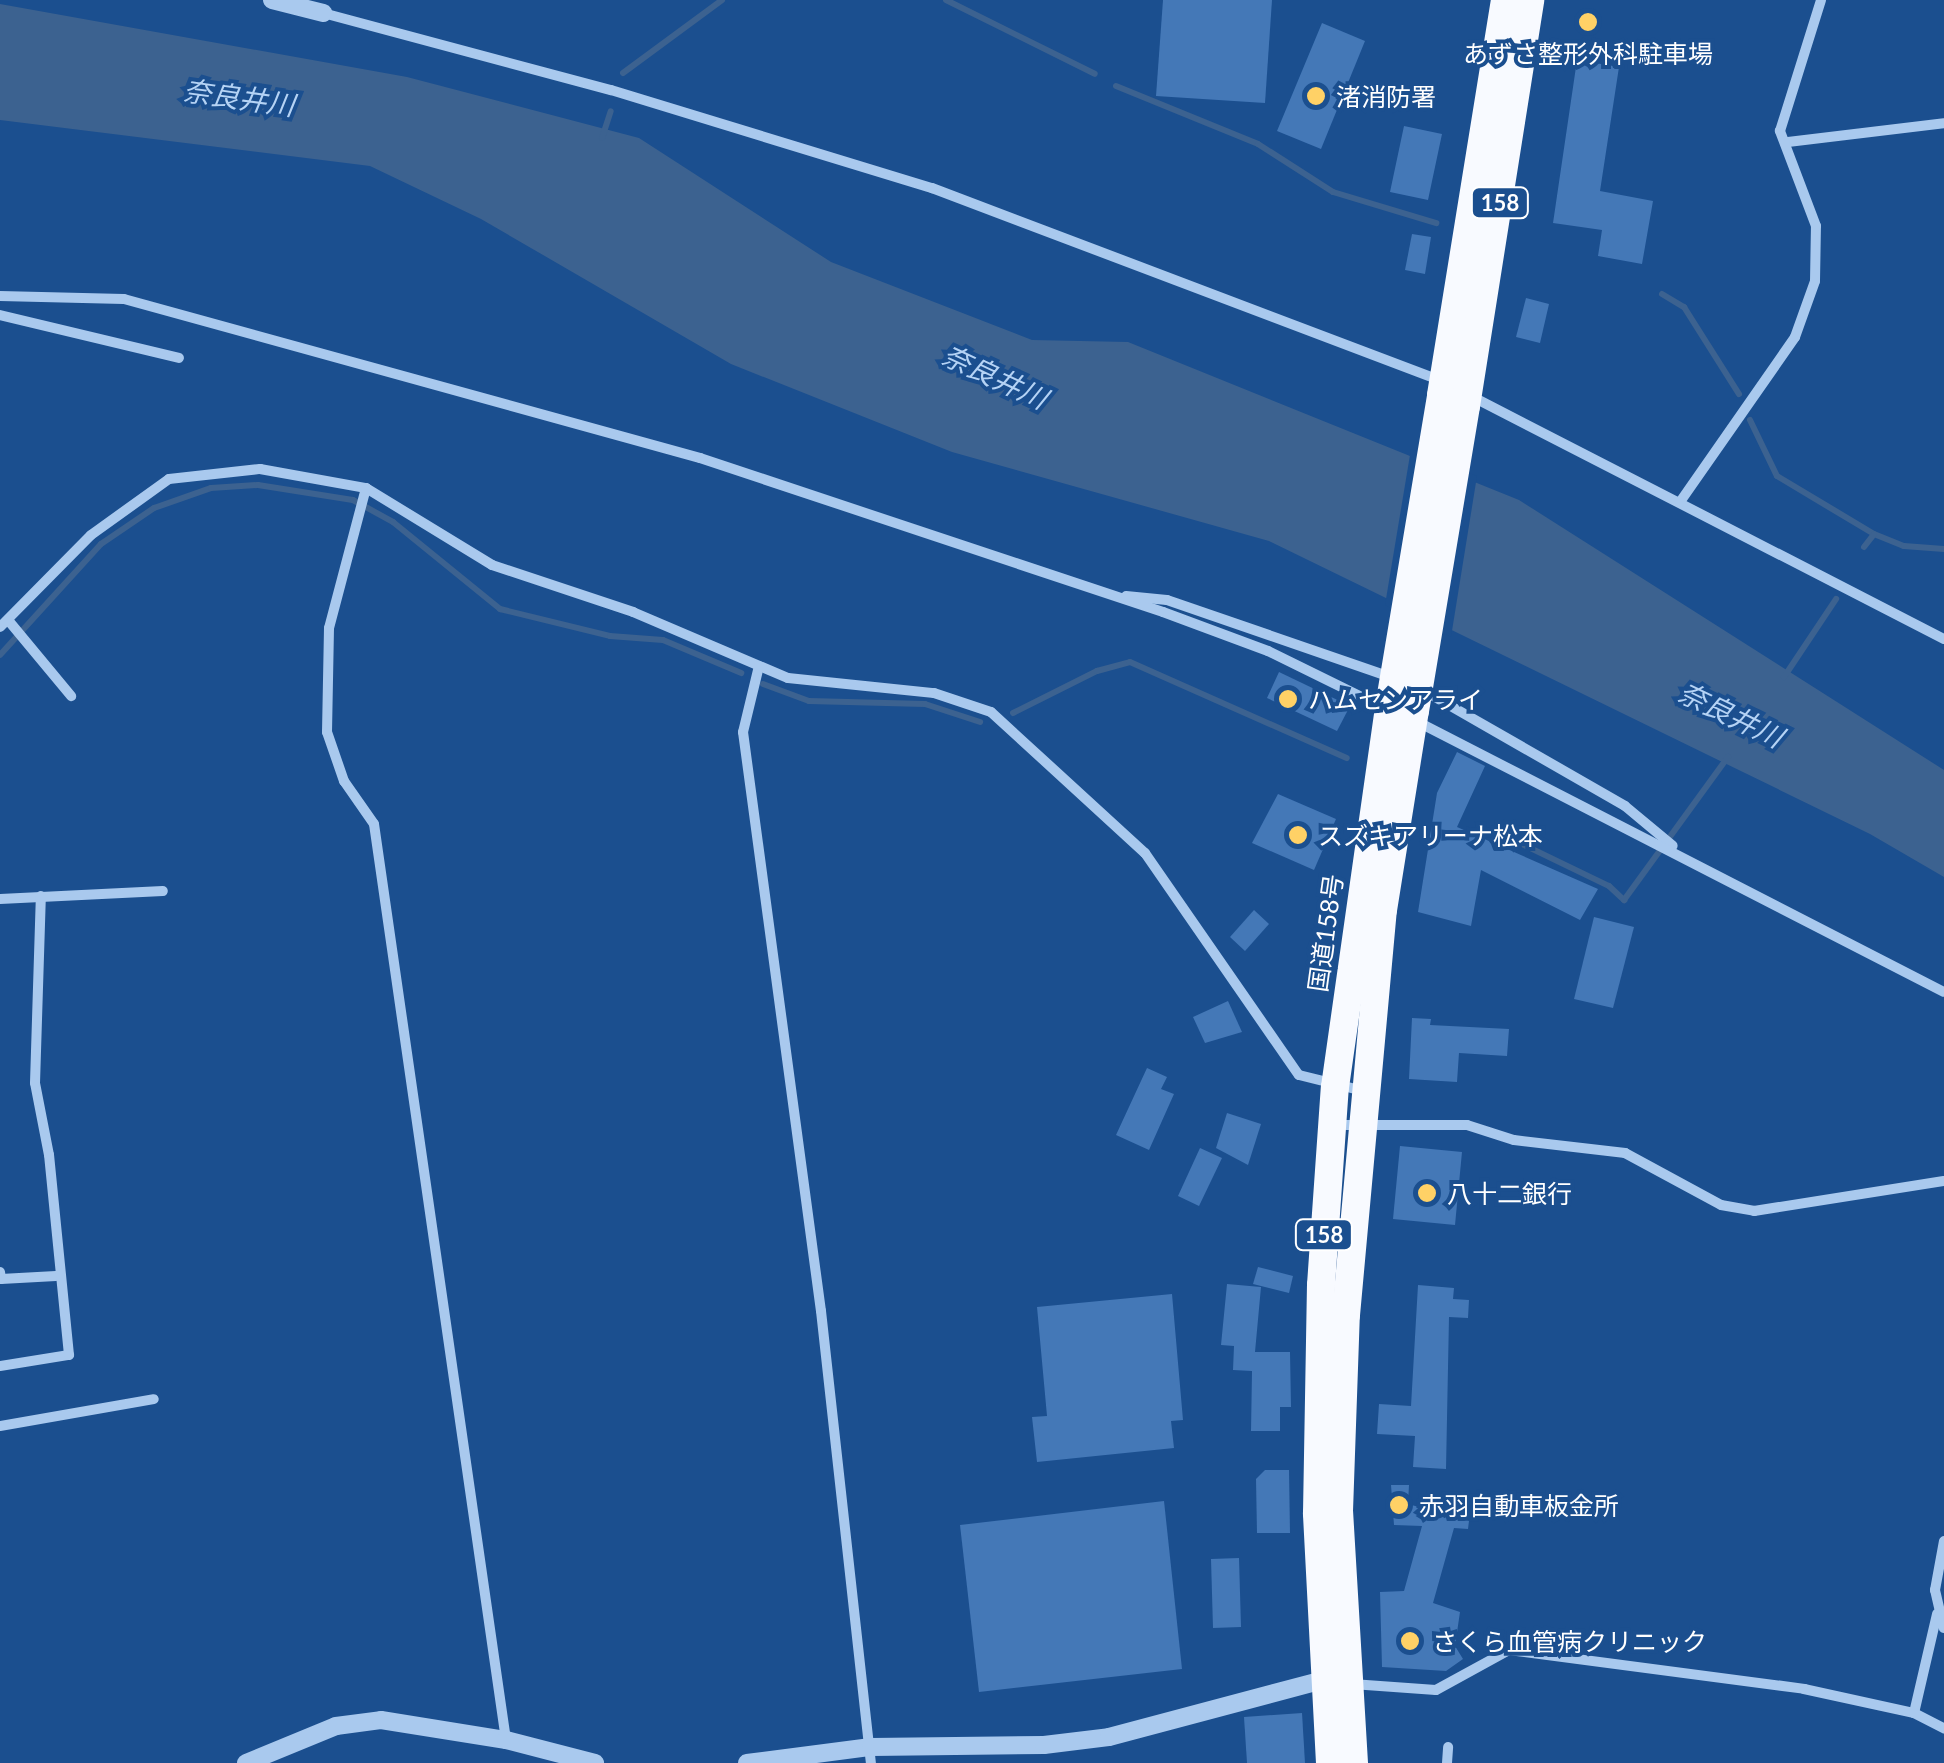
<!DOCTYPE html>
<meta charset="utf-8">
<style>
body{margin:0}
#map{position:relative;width:1944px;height:1763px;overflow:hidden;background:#1b4f8f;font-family:Lato,"Noto Sans JP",sans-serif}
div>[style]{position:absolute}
.water>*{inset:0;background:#3c6290}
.pier>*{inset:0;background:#1b4f8f}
.stream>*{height:6px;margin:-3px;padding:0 3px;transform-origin:3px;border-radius:3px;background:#3c6290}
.building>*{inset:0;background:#4478b7}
.minor>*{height:10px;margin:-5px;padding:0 5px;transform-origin:5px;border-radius:5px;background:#a9c9ee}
.tertiary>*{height:18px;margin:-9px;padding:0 9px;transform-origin:9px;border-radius:9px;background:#a9c9ee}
.trunk>*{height:28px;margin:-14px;padding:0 14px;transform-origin:14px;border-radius:14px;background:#f8faff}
.trunk-bridge>*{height:28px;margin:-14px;padding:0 14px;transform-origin:14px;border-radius:14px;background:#f8faff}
.dots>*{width:28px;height:28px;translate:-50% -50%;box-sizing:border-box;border:5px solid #1b4f8f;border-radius:50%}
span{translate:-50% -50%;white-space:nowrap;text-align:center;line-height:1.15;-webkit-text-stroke:8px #1b4f8f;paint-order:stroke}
.shield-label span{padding:2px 8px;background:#1b4f8f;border:2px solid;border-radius:8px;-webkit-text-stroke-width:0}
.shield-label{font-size:22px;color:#fff;font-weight:700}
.poi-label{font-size:25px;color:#fff}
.left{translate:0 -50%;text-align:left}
.street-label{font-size:25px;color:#fff}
.water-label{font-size:28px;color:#b5d3f5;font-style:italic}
</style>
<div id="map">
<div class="water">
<div style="clip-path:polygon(0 4px,407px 77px,639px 138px,831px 262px,1032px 340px,1128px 342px,1519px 500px,1944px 770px,1944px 877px,1870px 834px,1269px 541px,952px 452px,731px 364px,481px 219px,370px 166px,0 120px)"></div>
</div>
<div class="pier">
<div style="clip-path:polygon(1411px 449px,1477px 476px,1451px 637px,1385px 605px)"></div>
</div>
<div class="stream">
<div style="left:946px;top:0;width:166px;rotate:26.4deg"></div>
<div style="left:623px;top:73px;width:123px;rotate:-36.4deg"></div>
<div style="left:1116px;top:86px;width:153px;rotate:22.2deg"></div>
<div style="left:1258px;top:144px;width:89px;rotate:32.6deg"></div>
<div style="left:1333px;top:192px;width:108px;rotate:16.8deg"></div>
<div style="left:602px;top:138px;width:28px;rotate:-72deg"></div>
<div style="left:1662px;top:294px;width:26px;rotate:31deg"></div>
<div style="left:1684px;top:307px;width:103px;rotate:57.7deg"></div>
<div style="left:1750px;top:420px;width:62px;rotate:64.3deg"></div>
<div style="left:1777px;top:476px;width:113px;rotate:30.9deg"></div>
<div style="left:1874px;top:534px;width:32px;rotate:22deg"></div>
<div style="left:1904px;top:546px;width:40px;rotate:4.3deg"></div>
<div style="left:1864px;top:547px;width:16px;rotate:-52deg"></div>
<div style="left:0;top:655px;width:150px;rotate:-47.7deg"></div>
<div style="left:101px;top:544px;width:64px;rotate:-34.2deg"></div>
<div style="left:154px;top:508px;width:60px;rotate:-19.3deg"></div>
<div style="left:211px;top:488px;width:47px;rotate:-3.7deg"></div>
<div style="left:258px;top:485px;width:96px;rotate:9deg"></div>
<div style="left:353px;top:500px;width:46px;rotate:28.8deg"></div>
<div style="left:393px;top:522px;width:138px;rotate:39.1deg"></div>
<div style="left:500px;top:609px;width:113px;rotate:13.8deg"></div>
<div style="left:610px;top:636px;width:53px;rotate:4.3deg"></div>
<div style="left:663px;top:640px;width:85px;rotate:22.9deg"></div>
<div style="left:1784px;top:677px;width:94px;rotate:-56.3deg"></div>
<div style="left:763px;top:684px;width:49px;rotate:20.3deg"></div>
<div style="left:809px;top:701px;width:116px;rotate:1.5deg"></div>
<div style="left:925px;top:704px;width:58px;rotate:18.1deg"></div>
<div style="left:1013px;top:713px;width:94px;rotate:-26.6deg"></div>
<div style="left:1097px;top:671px;width:34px;rotate:-15deg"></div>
<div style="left:1130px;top:662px;width:237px;rotate:23.9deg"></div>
<div style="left:1493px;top:830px;width:129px;rotate:25.8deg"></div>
<div style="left:1609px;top:886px;width:21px;rotate:43deg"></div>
<div style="left:1624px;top:900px;width:177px;rotate:-54deg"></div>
</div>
<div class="building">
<div style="clip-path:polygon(1163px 0,1272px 0,1265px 103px,1156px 96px)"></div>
<div style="clip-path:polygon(1322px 23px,1365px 41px,1321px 149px,1277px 131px)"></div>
<div style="clip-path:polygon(1577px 60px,1619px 67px,1600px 191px,1653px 201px,1642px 264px,1598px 256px,1602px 230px,1553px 223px)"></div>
<div style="clip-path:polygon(1404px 126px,1442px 134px,1428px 200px,1390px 192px)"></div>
<div style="clip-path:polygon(1412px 234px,1431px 237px,1425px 274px,1405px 270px)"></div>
<div style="clip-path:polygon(1526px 298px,1549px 304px,1540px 343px,1516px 337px)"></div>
<div style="clip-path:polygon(1279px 672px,1350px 706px,1337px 731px,1267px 698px)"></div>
<div style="clip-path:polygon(1457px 752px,1485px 766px,1457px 827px,1598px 889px,1580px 920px,1481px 870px,1471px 926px,1418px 912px,1437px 793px)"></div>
<div style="clip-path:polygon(1278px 794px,1336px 819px,1314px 870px,1252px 843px)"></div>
<div style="clip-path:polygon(1254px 910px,1269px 924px,1245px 951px,1230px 937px)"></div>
<div style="clip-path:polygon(1594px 917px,1634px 927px,1613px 1008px,1574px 999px)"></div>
<div style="clip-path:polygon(1228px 1001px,1242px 1032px,1205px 1043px,1193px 1017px)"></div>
<div style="clip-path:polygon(1412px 1018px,1431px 1019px,1430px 1025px,1509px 1029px,1507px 1056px,1459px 1053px,1457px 1082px,1409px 1079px)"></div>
<div style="clip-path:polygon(1147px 1068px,1167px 1077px,1161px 1089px,1174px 1094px,1149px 1150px,1116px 1135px)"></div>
<div style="clip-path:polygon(1227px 1113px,1261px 1124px,1248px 1165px,1216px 1148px)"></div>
<div style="clip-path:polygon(1400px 1146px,1462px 1152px,1455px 1225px,1393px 1219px)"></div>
<div style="clip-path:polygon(1200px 1148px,1222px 1158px,1199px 1206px,1178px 1196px)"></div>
<div style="clip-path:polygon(1258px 1267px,1293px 1276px,1289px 1293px,1253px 1284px)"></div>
<div style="clip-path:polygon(1227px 1284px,1261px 1287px,1255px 1352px,1290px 1352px,1291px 1407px,1280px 1407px,1280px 1431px,1251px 1431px,1252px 1371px,1233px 1370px,1234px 1346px,1221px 1345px)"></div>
<div style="clip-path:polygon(1418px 1285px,1454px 1288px,1453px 1299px,1469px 1300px,1468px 1318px,1449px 1317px,1446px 1469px,1413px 1467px,1415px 1436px,1377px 1434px,1379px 1404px,1411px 1406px)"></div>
<div style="clip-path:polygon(1172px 1294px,1183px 1420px,1171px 1421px,1174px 1448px,1037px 1462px,1032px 1417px,1047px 1416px,1037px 1307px)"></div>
<div style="clip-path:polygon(1265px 1470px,1289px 1470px,1290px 1533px,1257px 1533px,1256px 1479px)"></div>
<div style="clip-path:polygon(1391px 1485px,1409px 1485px,1408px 1504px,1469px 1521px,1468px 1529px,1454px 1528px,1433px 1603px,1460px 1612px,1455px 1646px,1463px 1659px,1446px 1671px,1382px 1667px,1380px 1592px,1404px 1591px,1422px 1526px,1394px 1525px)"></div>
<div style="clip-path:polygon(1164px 1501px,1182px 1669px,979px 1692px,960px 1525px)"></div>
<div style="clip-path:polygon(1239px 1558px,1241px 1627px,1213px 1628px,1211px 1559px)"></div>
<div style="clip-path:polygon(1302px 1713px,1305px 1763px,1247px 1763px,1244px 1717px)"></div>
</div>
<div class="minor">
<div style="left:323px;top:13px;width:298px;rotate:15deg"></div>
<div style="left:611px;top:90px;width:336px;rotate:17deg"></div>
<div style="left:932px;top:188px;width:542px;rotate:20.74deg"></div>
<div style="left:1788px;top:142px;width:157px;rotate:-6.9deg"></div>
<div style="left:0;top:296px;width:124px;rotate:1.4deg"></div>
<div style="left:124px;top:299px;width:598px;rotate:15.43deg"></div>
<div style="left:700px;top:458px;width:488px;rotate:18.4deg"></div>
<div style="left:1163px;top:612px;width:112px;rotate:20.4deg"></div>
<div style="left:1268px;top:651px;width:131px;rotate:26.2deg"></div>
<div style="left:0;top:315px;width:184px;rotate:13.5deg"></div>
<div style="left:1469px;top:395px;width:534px;rotate:27.19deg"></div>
<div style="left:366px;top:488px;width:145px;rotate:104.8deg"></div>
<div style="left:329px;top:628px;width:104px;rotate:91.1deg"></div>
<div style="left:327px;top:732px;width:52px;rotate:70.9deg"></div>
<div style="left:344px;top:781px;width:52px;rotate:55.1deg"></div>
<div style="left:374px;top:824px;width:925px;rotate:81.8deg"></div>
<div style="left:1680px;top:502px;width:201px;rotate:-55.1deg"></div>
<div style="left:1795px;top:337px;width:59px;rotate:-70.3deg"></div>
<div style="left:1815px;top:281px;width:55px;rotate:-89deg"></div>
<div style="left:1816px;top:226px;width:102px;rotate:-110.8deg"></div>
<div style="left:1780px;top:131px;width:137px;rotate:-72.6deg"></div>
<div style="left:1126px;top:596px;width:41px;rotate:5.6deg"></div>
<div style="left:1167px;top:600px;width:237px;rotate:19deg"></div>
<div style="left:8px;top:620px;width:99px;rotate:50.3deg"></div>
<div style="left:0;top:627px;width:129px;rotate:-45.3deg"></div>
<div style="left:91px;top:535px;width:96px;rotate:-35.7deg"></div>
<div style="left:169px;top:479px;width:92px;rotate:-6.3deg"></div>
<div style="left:260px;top:469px;width:108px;rotate:10.2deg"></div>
<div style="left:366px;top:488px;width:148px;rotate:31.4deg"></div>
<div style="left:492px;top:565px;width:149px;rotate:18.4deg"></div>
<div style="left:633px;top:612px;width:168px;rotate:23.1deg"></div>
<div style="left:788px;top:678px;width:147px;rotate:5.9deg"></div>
<div style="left:934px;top:693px;width:60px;rotate:18.4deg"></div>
<div style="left:991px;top:712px;width:209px;rotate:42.5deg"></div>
<div style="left:1145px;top:853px;width:270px;rotate:55.3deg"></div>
<div style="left:1299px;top:1075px;width:66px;rotate:14deg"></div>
<div style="left:759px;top:666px;width:68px;rotate:103.6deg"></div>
<div style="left:743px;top:732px;width:584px;rotate:82.33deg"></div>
<div style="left:821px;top:1311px;width:455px;rotate:83.7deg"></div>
<div style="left:1421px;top:689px;width:235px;rotate:29.8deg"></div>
<div style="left:1625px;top:806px;width:62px;rotate:39.8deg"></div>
<div style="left:1416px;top:721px;width:593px;rotate:27.17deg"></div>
<div style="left:0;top:899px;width:163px;rotate:-2.8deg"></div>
<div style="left:1335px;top:1125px;width:132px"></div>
<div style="left:1467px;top:1125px;width:49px;rotate:17.7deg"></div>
<div style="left:1514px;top:1140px;width:112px;rotate:6.7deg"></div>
<div style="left:1625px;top:1153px;width:109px;rotate:28.4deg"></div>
<div style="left:1721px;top:1205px;width:34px;rotate:10deg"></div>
<div style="left:1754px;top:1211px;width:192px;rotate:-9deg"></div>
<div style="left:0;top:1272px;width:7px;rotate:82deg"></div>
<div style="left:1px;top:1279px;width:55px;rotate:-3.1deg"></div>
<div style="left:0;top:1366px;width:70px;rotate:-9.1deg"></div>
<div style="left:69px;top:1355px;width:201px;rotate:-95.7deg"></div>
<div style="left:49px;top:1155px;width:73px;rotate:-101deg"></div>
<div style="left:35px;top:1083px;width:187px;rotate:-88.2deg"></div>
<div style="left:0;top:1426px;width:156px;rotate:-9.9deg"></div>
<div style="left:1944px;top:1541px;width:50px;rotate:100.4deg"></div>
<div style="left:1935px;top:1590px;width:39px;rotate:77deg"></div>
<div style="left:1352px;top:1684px;width:84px;rotate:4.1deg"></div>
<div style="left:1436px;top:1690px;width:83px;rotate:-28.7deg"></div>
<div style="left:1509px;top:1650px;width:298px;rotate:7.5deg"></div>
<div style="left:1804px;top:1689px;width:113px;rotate:12.3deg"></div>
<div style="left:1914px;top:1713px;width:34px;rotate:27deg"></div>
<div style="left:1914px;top:1713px;width:102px;rotate:-76.9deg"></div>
<div style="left:1447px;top:1763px;width:16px;rotate:-86deg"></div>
</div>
<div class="tertiary">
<div style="left:272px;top:0;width:53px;rotate:14.3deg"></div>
<div style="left:246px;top:1763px;width:97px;rotate:-22.3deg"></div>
<div style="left:336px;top:1726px;width:45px;rotate:-7.6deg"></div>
<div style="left:381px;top:1720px;width:127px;rotate:9.1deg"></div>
<div style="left:506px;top:1740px;width:92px;rotate:14.5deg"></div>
<div style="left:747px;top:1763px;width:125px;rotate:-7.4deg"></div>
<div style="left:871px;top:1747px;width:173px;rotate:-0.7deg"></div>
<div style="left:1044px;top:1745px;width:65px;rotate:-7deg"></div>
<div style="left:1109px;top:1737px;width:230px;rotate:-14.9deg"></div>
</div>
<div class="trunk">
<div style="left:1441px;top:395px;width:400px;rotate:-80.8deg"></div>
<div style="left:1466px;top:406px;width:411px;rotate:-81deg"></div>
<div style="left:1330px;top:1763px;width:250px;rotate:-93deg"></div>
<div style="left:1317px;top:1513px;width:228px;rotate:-89deg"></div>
<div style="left:1321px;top:1285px;width:198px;rotate:-86deg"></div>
<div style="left:1335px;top:1087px;width:390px;rotate:-81.9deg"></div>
<div style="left:1354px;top:1763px;width:252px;rotate:-93.4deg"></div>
<div style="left:1339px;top:1511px;width:196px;rotate:-88deg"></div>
<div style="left:1346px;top:1315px;width:407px;rotate:-84.8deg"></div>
<div style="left:1383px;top:910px;width:202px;rotate:-80.9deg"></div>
</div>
<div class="trunk-bridge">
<div style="left:1390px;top:701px;width:310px;rotate:-80.5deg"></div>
<div style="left:1415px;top:711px;width:309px;rotate:-80.5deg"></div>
</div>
<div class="dots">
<div style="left:1588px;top:22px;background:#ffd166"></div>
<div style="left:1316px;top:96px;background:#ffd166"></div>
<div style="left:1288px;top:699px;background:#ffd166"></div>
<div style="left:1298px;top:835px;background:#ffd166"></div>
<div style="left:1427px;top:1193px;background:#ffd166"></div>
<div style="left:1399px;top:1505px;background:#ffd166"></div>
<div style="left:1410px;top:1641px;background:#ffd166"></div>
</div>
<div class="shield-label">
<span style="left:1500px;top:203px">158</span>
<span style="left:1324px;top:1235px">158</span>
</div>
<div class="poi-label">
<span style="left:1588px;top:53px">あずさ整形外科駐車場</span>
<span class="left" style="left:1336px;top:96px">渚消防署</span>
<span class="left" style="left:1308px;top:699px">ハムセンアライ</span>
<span class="left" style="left:1318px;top:835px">スズキアリーナ松本</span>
<span class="left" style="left:1447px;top:1193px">八十二銀行</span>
<span class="left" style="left:1419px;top:1505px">赤羽自動車板金所</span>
<span class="left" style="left:1432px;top:1641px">さくら血管病クリニック</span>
</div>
<div class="street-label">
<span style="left:1325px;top:933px;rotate:-82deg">国道158号</span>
</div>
<div class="water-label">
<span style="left:239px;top:97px;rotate:8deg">奈良井川</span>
<span style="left:995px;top:376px;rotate:25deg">奈良井川</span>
<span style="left:1731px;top:714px;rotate:26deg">奈良井川</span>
</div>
</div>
